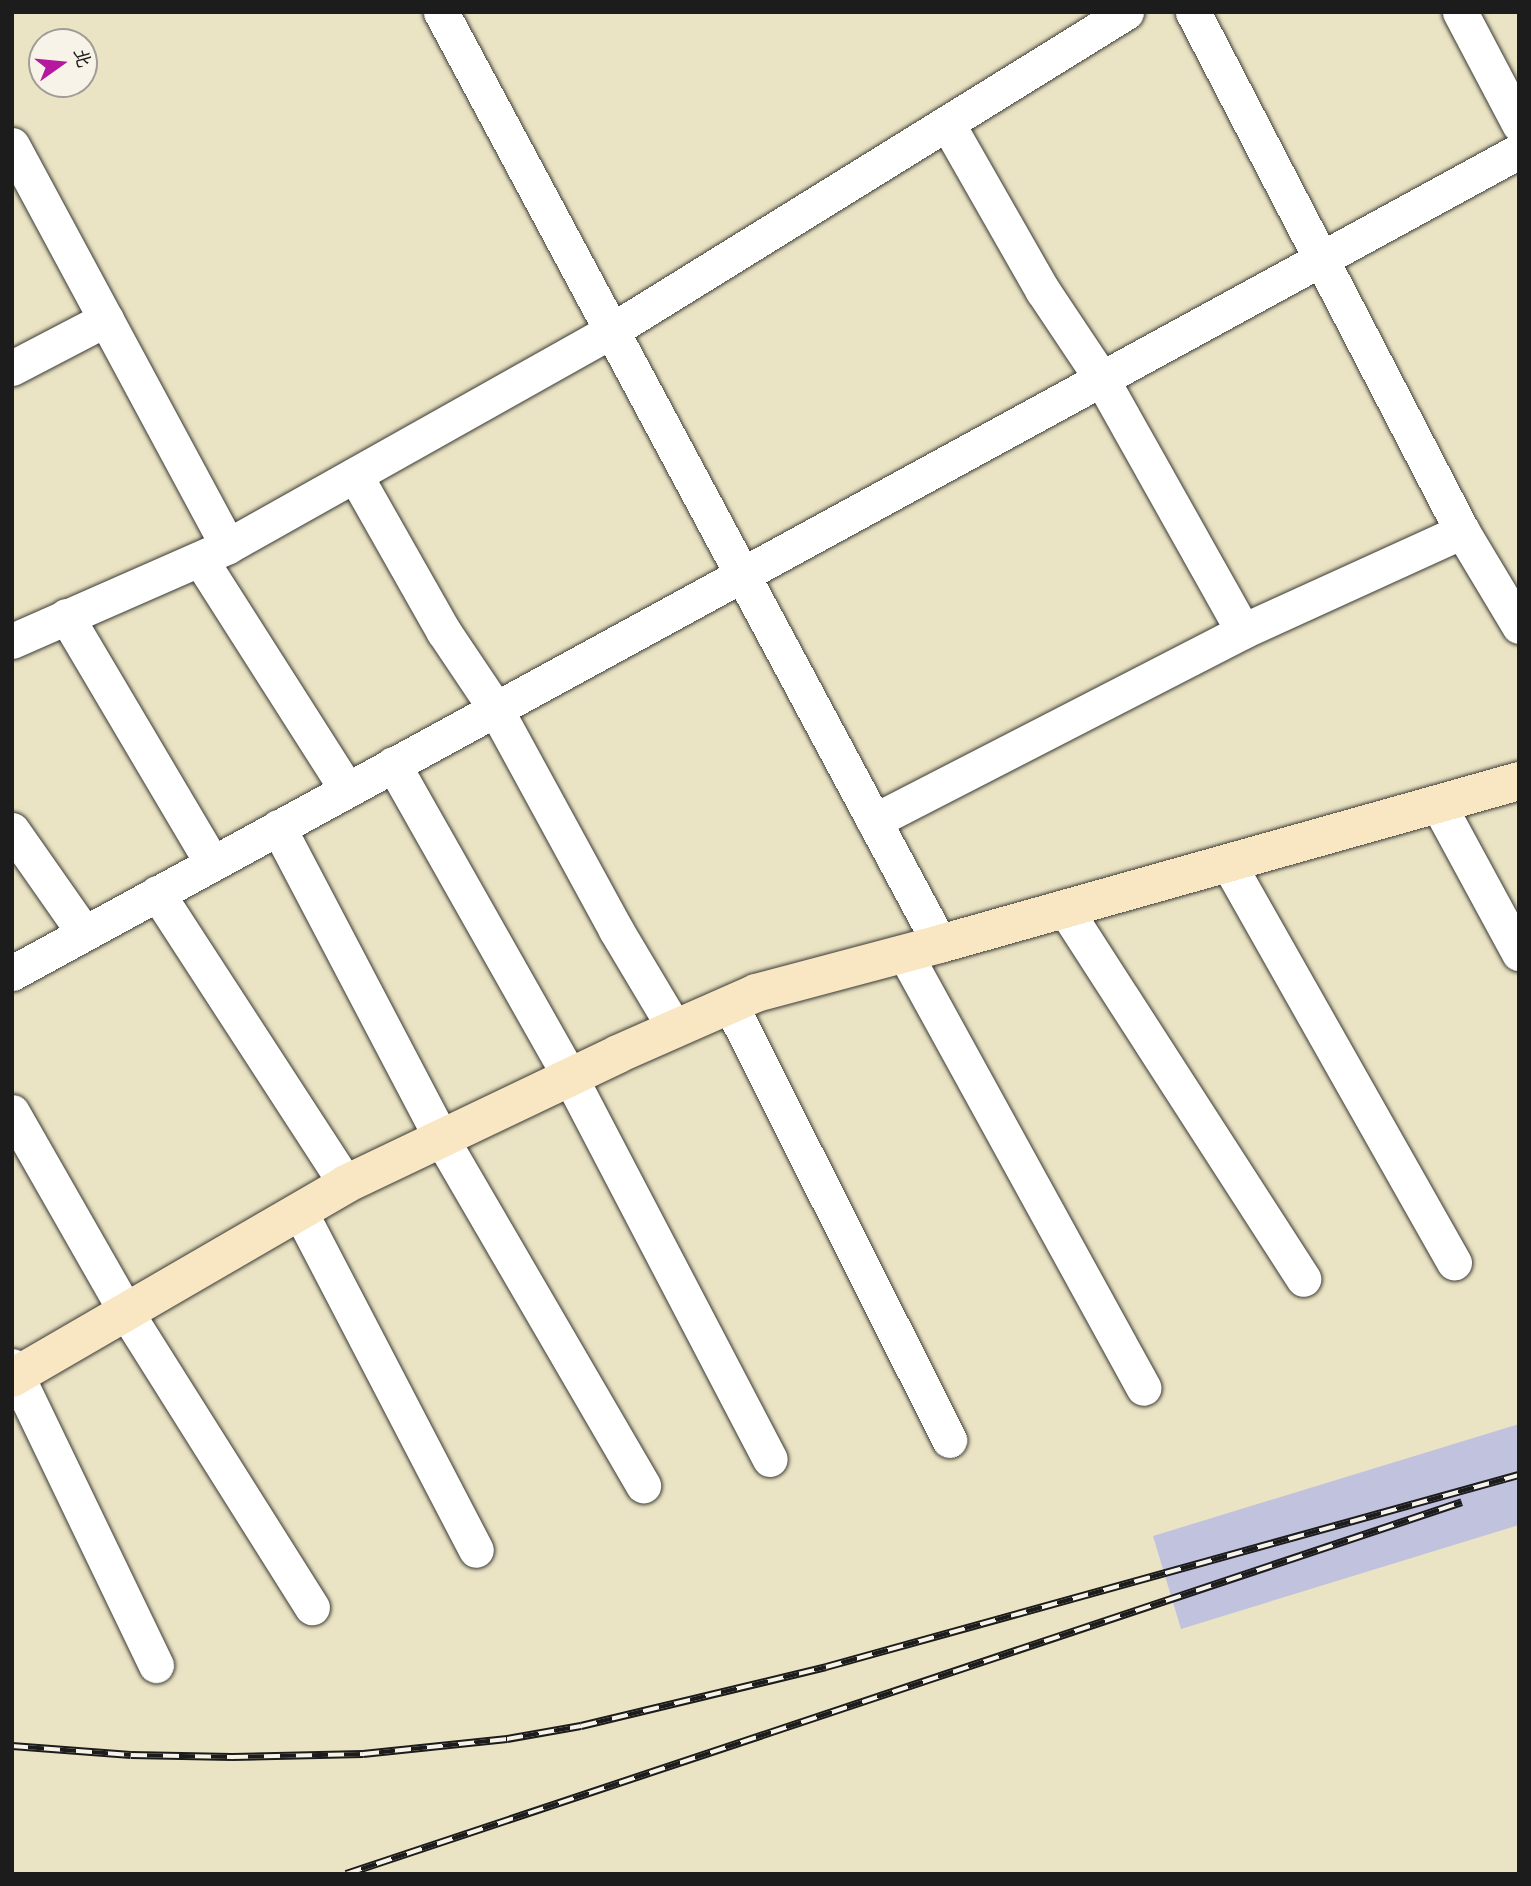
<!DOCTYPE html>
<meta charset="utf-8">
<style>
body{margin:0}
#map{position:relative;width:1531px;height:1886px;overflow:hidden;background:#ebe4c4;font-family:Mynerve,"LXGW WenKai TC",sans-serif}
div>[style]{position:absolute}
.industrial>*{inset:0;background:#c1c2dd}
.roads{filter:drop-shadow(0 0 2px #3b3a35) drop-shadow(0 0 2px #3b3a35)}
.street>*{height:35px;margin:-17.5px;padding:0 17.5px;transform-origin:17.5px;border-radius:17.5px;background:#fff}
.secondary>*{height:38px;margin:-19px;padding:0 19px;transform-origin:19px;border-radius:19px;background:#f9e7c3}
.rail>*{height:8px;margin-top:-4px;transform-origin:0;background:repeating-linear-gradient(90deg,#f7f3e8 0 16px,#1c1c1c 0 32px);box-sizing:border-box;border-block:2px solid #1c1c1c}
span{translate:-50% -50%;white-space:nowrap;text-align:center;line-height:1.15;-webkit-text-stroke:7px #f7f3e8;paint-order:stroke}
.frame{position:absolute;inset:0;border:14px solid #1c1c1c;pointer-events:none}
.north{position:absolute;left:28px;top:28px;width:70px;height:70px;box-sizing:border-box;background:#f7f3e8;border:2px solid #9f9d96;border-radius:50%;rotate:75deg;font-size:19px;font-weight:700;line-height:28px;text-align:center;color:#1c1c1c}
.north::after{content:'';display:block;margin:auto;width:24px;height:32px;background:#b5179e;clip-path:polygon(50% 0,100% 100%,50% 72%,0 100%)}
</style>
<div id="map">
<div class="industrial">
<div style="clip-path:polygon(1519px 1424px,1519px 1525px,1181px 1629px,1153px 1536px)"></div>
</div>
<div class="roads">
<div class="street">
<div style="left:441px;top:12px;width:1057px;rotate:61.84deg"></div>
<div style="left:1193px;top:12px;width:585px;rotate:62.6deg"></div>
<div style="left:1462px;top:531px;width:111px;rotate:59deg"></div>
<div style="left:1460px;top:12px;width:127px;rotate:62.2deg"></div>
<div style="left:947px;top:123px;width:193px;rotate:60.3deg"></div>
<div style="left:1043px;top:291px;width:105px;rotate:56.3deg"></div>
<div style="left:1101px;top:378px;width:290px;rotate:60.7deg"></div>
<div style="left:1243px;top:631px;width:241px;rotate:-24.5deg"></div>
<div style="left:12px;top:145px;width:455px;rotate:61.7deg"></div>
<div style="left:12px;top:368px;width:106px;rotate:-27.5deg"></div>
<div style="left:355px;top:475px;width:180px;rotate:60.5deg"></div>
<div style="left:444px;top:632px;width:92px;rotate:56.1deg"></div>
<div style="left:495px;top:708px;width:253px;rotate:61.4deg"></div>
<div style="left:616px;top:930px;width:115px;rotate:59.2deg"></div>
<div style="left:200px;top:559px;width:274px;rotate:57.5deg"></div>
<div style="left:66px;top:616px;width:287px;rotate:59.4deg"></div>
<div style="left:12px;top:641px;width:236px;rotate:-23.7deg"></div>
<div style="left:228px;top:546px;width:439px;rotate:-29.3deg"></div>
<div style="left:611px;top:331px;width:606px;rotate:-31.77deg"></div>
<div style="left:393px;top:764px;width:360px;rotate:60.5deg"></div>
<div style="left:570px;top:1077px;width:431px;rotate:62.4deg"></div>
<div style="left:1438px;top:804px;width:170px;rotate:61.5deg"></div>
<div style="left:874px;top:821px;width:415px;rotate:-27.2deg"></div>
<div style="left:278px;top:827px;width:351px;rotate:62.3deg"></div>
<div style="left:441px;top:1138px;width:402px;rotate:59.8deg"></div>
<div style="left:12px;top:830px;width:126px;rotate:55deg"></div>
<div style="left:1228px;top:863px;width:459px;rotate:60.5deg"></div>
<div style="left:157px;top:893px;width:347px;rotate:57deg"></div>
<div style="left:1065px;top:909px;width:440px;rotate:57.2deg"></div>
<div style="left:905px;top:954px;width:495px;rotate:61.2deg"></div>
<div style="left:12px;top:973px;width:1717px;rotate:-28.61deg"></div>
<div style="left:730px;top:1004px;width:488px;rotate:63.3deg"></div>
<div style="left:12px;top:1112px;width:230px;rotate:60.3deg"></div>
<div style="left:126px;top:1312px;width:349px;rotate:57.8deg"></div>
<div style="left:299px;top:1210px;width:383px;rotate:62.5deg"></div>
<div style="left:12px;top:1366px;width:332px;rotate:64.3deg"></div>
</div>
<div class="secondary">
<div style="left:12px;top:1378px;width:386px;rotate:-30.1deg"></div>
<div style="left:346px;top:1184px;width:301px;rotate:-25.5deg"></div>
<div style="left:618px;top:1054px;width:151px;rotate:-23.8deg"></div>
<div style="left:756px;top:993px;width:190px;rotate:-14.9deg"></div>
<div style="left:940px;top:944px;width:602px;rotate:-15.72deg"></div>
</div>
</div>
<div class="rail">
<div style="left:12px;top:1746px;width:119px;rotate:4.3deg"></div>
<div style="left:131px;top:1755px;width:101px;rotate:1.1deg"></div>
<div style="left:232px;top:1757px;width:131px;rotate:-1.3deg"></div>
<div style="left:363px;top:1754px;width:145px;rotate:-5.9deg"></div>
<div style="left:507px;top:1739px;width:75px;rotate:-10deg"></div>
<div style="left:581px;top:1726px;width:252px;rotate:-13.5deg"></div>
<div style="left:826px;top:1667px;width:719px;rotate:-15.49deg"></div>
<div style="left:346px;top:1874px;width:1176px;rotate:-18.43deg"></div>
</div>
<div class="frame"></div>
<div class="north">北</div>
</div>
